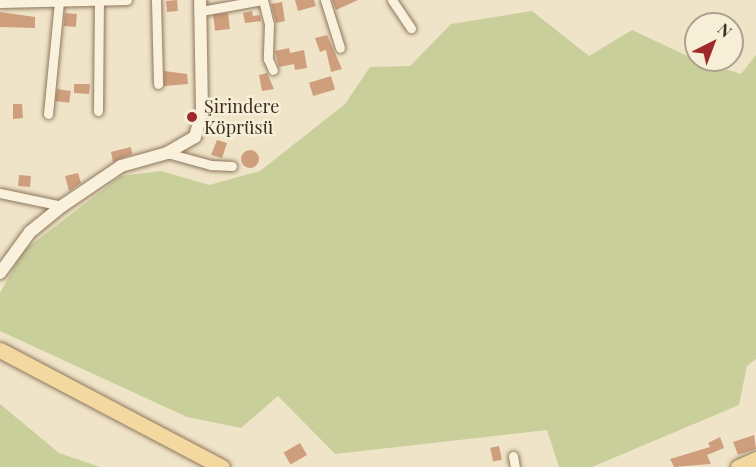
<!DOCTYPE html>
<html>
<head>
<meta charset="utf-8">
<style>
	body { margin:0 }
	#map { position:relative; width:756px; height:467px; overflow:hidden; background:#f0e4c8; font-family:"Playfair Display",serif }
	div>[style] { position:absolute }
	.green>* { inset:0; background:#c9cf9b }
	.building>* { inset:0; background:#cf9f7d; transform-origin:0 0 }
	.round { border-radius:50% }
	.roads { filter:drop-shadow(0 0 2px #8d765c) drop-shadow(0 0 2px #8d765c) }
	.minor>* { height:9px; margin:-4.5px; padding:0 4.5px; transform-origin:4.5px; border-radius:4.5px; background:#faf1dc }
	.tertiary>* { height:12px; margin:-6px; padding:0 6px; transform-origin:6px; border-radius:6px; background:#faf1dc }
	.primary>* { height:15px; margin:-7.5px; padding:0 7.5px; transform-origin:7.5px; border-radius:7.5px; background:#f3d9a0 }
	.dots>* { width:16px; height:16px; translate:-50% -50%; box-sizing:border-box; border:3px solid #f7eed8; border-radius:50% }
	span { translate:-50% -50%; white-space:nowrap; text-align:center; line-height:1.15; -webkit-text-stroke:5px #f7eed8; paint-order:stroke }
	.poi-label { font-size:18px; color:#3d2e20 }
	.left { translate:0 -50%; text-align:left }
	.north { position:absolute; left:684px; top:12px; width:60px; height:60px; box-sizing:border-box; background:#f7eed8; border:2px solid #ada18e; border-radius:50%; rotate:42deg; font-size:16px; font-weight:700; line-height:24px; text-align:center; color:#3d2e20 }
	.north::after { content:''; display:block; margin:auto; width:21px; height:27px; background:#9e2a2b; clip-path:polygon(50% 0,100% 100%,50% 72%,0 100%) }
</style>
</head>
<body>
<div id="map">
	<div class="green">
		<i style="clip-path:polygon(532px 11px,589px 56px,632px 30px,696px 60px,741px 74px,756px 55px,756px 359px,747px 366px,739px 405px,592px 467px,559px 467px,547px 430px,335px 454px,278px 396px,241px 428px,187px 417px,0 331px,0 293px,23px 251px,121px 176px,161px 171px,209px 185px,260px 171px,345px 104px,370px 67px,410px 66px,451px 24px)"></i>
		<i style="clip-path:polygon(0 404px,59px 453px,100px 467px,0 467px)"></i>
	</div>
	<div class="building">
		<i style="left:177px;top:0;width:11px;height:11px;rotate:85deg"></i>
		<i style="clip-path:polygon(295px 0,314px 0,316px 6px,298px 11px)"></i>
		<i style="clip-path:polygon(332px 0,358px 0,336px 10px)"></i>
		<i style="clip-path:polygon(282px 2px,285px 21px,276px 23px,271px 4px)"></i>
		<i style="clip-path:polygon(252px 11px,253px 16px,260px 15px,261px 21px,245px 23px,243px 13px)"></i>
		<i style="clip-path:polygon(0 12px,35px 17px,35px 28px,0 27px)"></i>
		<i style="left:65px;top:13px;width:12px;height:13px;rotate:5deg"></i>
		<i style="left:228px;top:13px;width:16px;height:15px;rotate:83deg"></i>
		<i style="clip-path:polygon(327px 35px,342px 69px,331px 72px,326px 50px,320px 52px,315px 38px)"></i>
		<i style="clip-path:polygon(289px 48px,290px 53px,304px 50px,307px 68px,295px 70px,294px 64px,279px 67px,275px 51px)"></i>
		<i style="clip-path:polygon(164px 71px,187px 74px,188px 84px,164px 86px)"></i>
		<i style="clip-path:polygon(267px 73px,274px 89px,262px 91px,259px 75px)"></i>
		<i style="left:331px;top:76px;width:14px;height:23px;rotate:73deg"></i>
		<i style="clip-path:polygon(74px 84px,90px 84px,89px 94px,74px 93px)"></i>
		<i style="left:57px;top:89px;width:14px;height:12px;rotate:8deg"></i>
		<i style="clip-path:polygon(13px 104px,22px 104px,23px 118px,13px 119px)"></i>
		<i style="clip-path:polygon(217px 140px,227px 143px,222px 158px,211px 155px)"></i>
		<i style="clip-path:polygon(131px 147px,132px 154px,113px 162px,111px 152px)"></i>
		<i class="round" style="left:241px;top:150px;width:18px;height:18px"></i>
		<i style="clip-path:polygon(78px 173px,81px 183px,69px 191px,65px 176px)"></i>
		<i style="left:19px;top:175px;width:12px;height:11px;rotate:5deg"></i>
		<i style="clip-path:polygon(754px 435px,756px 449px,738px 455px,733px 442px)"></i>
		<i style="clip-path:polygon(720px 437px,724px 448px,707px 455px,711px 464px,674px 467px,670px 459px,710px 447px,708px 443px)"></i>
		<i style="left:300px;top:443px;width:14px;height:19px;rotate:60deg"></i>
		<i style="left:499px;top:446px;width:14px;height:9px;rotate:78deg"></i>
	</div>
	<div class="roads">
		<div class="minor">
			<i style="left:156px;top:0;width:84px;rotate:88.6deg"></i>
			<i style="left:263px;top:0;width:25px;rotate:76deg"></i>
			<i style="left:269px;top:24px;width:35px;rotate:92deg"></i>
			<i style="left:268px;top:59px;width:12px;rotate:66deg"></i>
			<i style="left:325px;top:0;width:50px;rotate:72.6deg"></i>
			<i style="left:392px;top:0;width:34px;rotate:56deg"></i>
			<i style="left:0;top:3px;width:127px;rotate:-1.4deg"></i>
			<i style="left:201px;top:11px;width:62px;rotate:-10.2deg"></i>
			<i style="left:98px;top:111px;width:108px;rotate:-89.5deg"></i>
			<i style="left:48px;top:114px;width:113px;rotate:-84.4deg"></i>
			<i style="left:167px;top:153px;width:46px;rotate:15.3deg"></i>
			<i style="left:211px;top:165px;width:21px;rotate:3deg"></i>
			<i style="left:0;top:193px;width:63px;rotate:11.8deg"></i>
			<i style="left:513px;top:456px;width:11px;rotate:80deg"></i>
		</div>
		<div class="tertiary">
			<i style="left:0;top:273px;width:51px;rotate:-53.8deg"></i>
			<i style="left:30px;top:232px;width:41px;rotate:-39.1deg"></i>
			<i style="left:62px;top:206px;width:71px;rotate:-34.1deg"></i>
			<i style="left:121px;top:166px;width:48px;rotate:-15.8deg"></i>
			<i style="left:167px;top:153px;width:32px;rotate:-30deg"></i>
			<i style="left:195px;top:137px;width:28px;rotate:-75deg"></i>
			<i style="left:202px;top:110px;width:110px;rotate:-91deg"></i>
		</div>
		<div class="primary">
			<i style="left:0;top:350px;width:251px;rotate:27.8deg"></i>
			<i style="left:738px;top:467px;width:20px;rotate:-24deg"></i>
		</div>
	</div>
	<div class="dots">
		<i style="left:192px;top:117px;background:#9e2a2b"></i>
	</div>
	<div class="poi-label">
		<span class="left" style="left:204px;top:117px">Şirindere<br>Köprüsü</span>
	</div>
	<div class="north">N</div>
</div>
</body>
</html>
